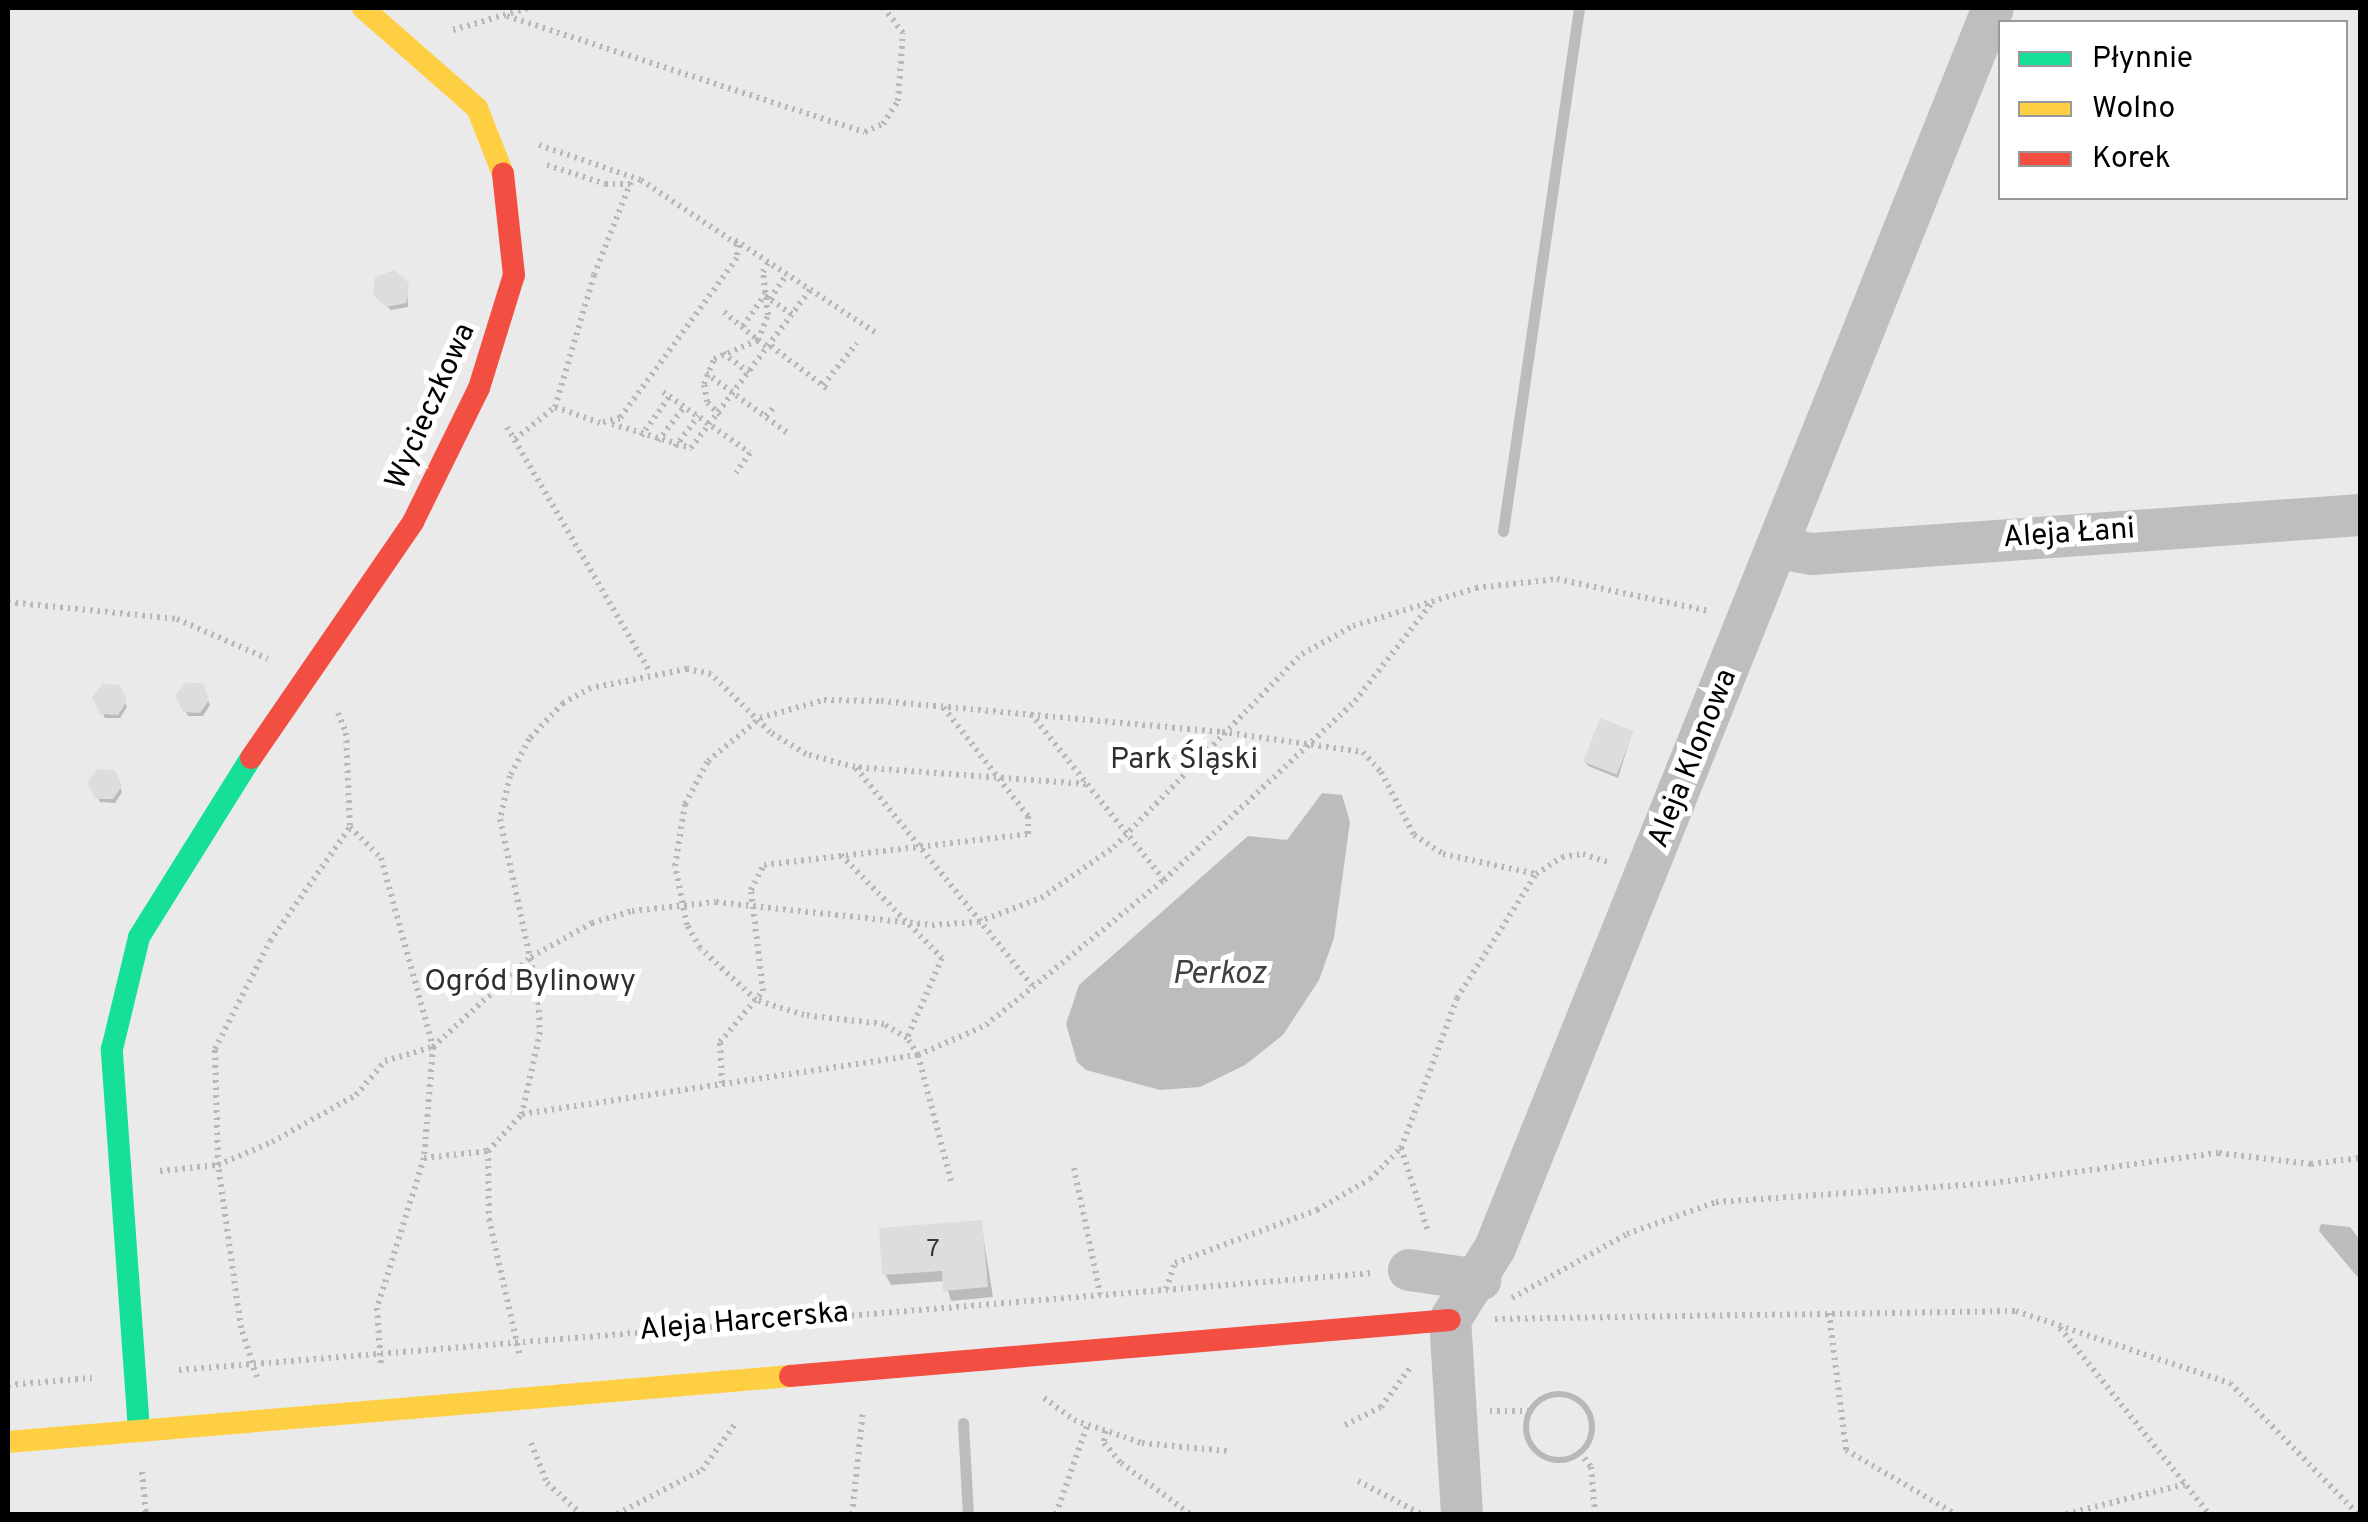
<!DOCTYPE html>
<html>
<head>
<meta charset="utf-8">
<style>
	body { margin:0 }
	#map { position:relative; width:2368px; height:1522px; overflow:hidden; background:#fff; font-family:Overpass,sans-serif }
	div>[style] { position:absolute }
	.green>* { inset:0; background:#eaeaea }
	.water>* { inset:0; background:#bcbcbc }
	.shadow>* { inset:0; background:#0003 }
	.stream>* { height:11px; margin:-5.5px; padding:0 5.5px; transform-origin:5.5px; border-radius:5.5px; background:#bcbcbc }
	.building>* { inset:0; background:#ddd; transform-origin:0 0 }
	.path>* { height:6px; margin-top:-3px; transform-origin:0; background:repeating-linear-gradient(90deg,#b8b8b8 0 2.5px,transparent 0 7.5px) }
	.path>.ring { margin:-3px; padding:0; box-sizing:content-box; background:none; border:6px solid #b8b8b8; border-radius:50% }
	.street>* { height:42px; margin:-21px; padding:0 21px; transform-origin:21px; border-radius:21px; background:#bebebe }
	.fast>* { height:22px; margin:-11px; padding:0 11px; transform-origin:11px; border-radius:11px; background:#16e098 }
	.slow>* { height:22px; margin:-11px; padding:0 11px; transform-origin:11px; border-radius:11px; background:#ffcf43 }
	.jam>* { height:22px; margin:-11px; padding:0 11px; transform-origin:11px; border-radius:11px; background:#f24e42 }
	span { translate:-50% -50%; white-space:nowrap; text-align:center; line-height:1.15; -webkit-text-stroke:10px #fff; paint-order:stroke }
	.number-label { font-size:25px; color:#373737 }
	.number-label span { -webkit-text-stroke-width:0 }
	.street-label { font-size:30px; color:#000 }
	.park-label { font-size:30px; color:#303030 }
	.water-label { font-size:32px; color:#414141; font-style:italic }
	.frame { position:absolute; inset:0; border:10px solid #000; pointer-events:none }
	.legend { position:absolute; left:1998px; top:20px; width:350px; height:180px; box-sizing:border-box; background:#fff; border:2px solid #999; margin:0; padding:12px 18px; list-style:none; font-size:30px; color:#000 }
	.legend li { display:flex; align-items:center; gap:20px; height:50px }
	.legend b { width:50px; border:2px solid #999 }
</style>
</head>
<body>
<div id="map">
	<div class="green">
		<i style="clip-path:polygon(evenodd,8px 8px,2360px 8px,2360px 1514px,8px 1514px,8px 8px,2000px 22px,2346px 22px,2346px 198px,2000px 198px,2000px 22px)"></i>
	</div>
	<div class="water">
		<i style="clip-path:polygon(1322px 793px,1342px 795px,1350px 822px,1334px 938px,1319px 980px,1283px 1035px,1245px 1065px,1200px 1087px,1160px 1090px,1086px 1070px,1077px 1062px,1066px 1024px,1079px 985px,1248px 836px,1287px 840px)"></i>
		<i style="clip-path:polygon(2321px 1224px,2350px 1227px,2360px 1240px,2360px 1280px,2319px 1231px)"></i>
	</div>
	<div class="shadow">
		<i style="clip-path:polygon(407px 284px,408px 307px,391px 310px,375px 295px)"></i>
		<i style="clip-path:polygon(204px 690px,210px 705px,203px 716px,188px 716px,178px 696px)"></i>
		<i style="clip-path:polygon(121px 692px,127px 707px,120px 718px,105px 718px,95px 698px)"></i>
		<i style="clip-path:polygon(1632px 733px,1618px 778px,1588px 766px,1585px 762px)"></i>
		<i style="clip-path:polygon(116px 777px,122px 792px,115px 803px,100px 802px,90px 782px)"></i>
		<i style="clip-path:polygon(981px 1223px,993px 1297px,951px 1301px,945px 1281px,891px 1285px,885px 1274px)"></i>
	</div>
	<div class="stream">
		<i style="left:1503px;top:531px;width:528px;rotate:-81.73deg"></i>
		<i style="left:963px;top:1423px;width:91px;rotate:86.9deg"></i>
	</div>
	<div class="building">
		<i style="clip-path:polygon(394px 270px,409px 283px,406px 303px,386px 307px,373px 295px,375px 277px)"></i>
		<i style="clip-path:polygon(186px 683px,203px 683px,209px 700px,200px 713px,183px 712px,175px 695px)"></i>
		<i style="clip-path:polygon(103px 684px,120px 685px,127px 701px,118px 715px,100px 714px,92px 697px)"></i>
		<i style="left:1600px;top:718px;width:36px;height:47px;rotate:21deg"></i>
		<i style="clip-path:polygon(98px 769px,115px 770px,122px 786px,113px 799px,95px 799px,87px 782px)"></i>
		<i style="clip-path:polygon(982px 1220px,988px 1287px,943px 1291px,942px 1271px,882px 1275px,879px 1228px)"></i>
	</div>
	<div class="path">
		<i style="left:507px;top:16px;width:376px;rotate:18deg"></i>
		<i style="left:865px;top:132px;width:20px;rotate:-24deg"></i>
		<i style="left:883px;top:124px;width:27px;rotate:-57deg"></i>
		<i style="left:898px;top:101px;width:68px;rotate:-85.8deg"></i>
		<i style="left:903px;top:33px;width:31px;rotate:-127deg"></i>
		<i style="left:453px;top:30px;width:78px;rotate:-16.3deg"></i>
		<i style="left:539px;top:145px;width:108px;rotate:18.9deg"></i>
		<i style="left:641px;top:180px;width:117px;rotate:33.8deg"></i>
		<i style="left:738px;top:245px;width:13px;rotate:94deg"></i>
		<i style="left:737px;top:258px;width:198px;rotate:126.2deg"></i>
		<i style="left:620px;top:418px;width:21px;rotate:166deg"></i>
		<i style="left:600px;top:423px;width:48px;rotate:-160.4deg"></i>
		<i style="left:547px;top:165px;width:61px;rotate:18.1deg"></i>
		<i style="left:605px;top:184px;width:26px"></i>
		<i style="left:735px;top:240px;width:169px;rotate:33.4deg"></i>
		<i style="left:765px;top:296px;width:34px;rotate:34deg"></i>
		<i style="left:770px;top:299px;width:30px;rotate:-56deg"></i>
		<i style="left:724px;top:312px;width:44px;rotate:39.5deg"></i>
		<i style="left:758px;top:340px;width:27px;rotate:-68deg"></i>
		<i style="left:768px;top:315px;width:43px;rotate:-96.6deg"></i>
		<i style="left:763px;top:272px;width:13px;rotate:-61deg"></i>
		<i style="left:743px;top:326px;width:39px;rotate:-55deg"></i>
		<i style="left:771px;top:346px;width:73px;rotate:37.2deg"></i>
		<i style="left:723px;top:353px;width:35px;rotate:37deg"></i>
		<i style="left:706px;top:373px;width:104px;rotate:36.4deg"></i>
		<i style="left:823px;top:385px;width:54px;rotate:-51deg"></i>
		<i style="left:663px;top:392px;width:106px;rotate:35deg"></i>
		<i style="left:750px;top:453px;width:24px;rotate:126deg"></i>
		<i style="left:720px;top:415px;width:18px;rotate:-135deg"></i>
		<i style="left:707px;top:402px;width:18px;rotate:-99deg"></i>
		<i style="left:704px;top:384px;width:27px;rotate:-68deg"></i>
		<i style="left:714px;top:359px;width:48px;rotate:-23.4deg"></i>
		<i style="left:758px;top:340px;width:14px;rotate:36deg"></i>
		<i style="left:766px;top:416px;width:11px;rotate:-49deg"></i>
		<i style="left:612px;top:424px;width:83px;rotate:16.9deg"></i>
		<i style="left:691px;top:448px;width:198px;rotate:-53deg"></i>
		<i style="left:507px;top:427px;width:284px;rotate:59.7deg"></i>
		<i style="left:641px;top:436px;width:49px;rotate:-54.1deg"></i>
		<i style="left:515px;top:439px;width:51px;rotate:-38.7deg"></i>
		<i style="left:555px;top:407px;width:138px;rotate:-73.5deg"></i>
		<i style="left:594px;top:275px;width:103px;rotate:-68.4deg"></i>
		<i style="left:658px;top:441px;width:44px;rotate:-52.4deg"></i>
		<i style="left:675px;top:447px;width:39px;rotate:-53deg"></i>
		<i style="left:8px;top:602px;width:170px;rotate:5.7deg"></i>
		<i style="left:177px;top:619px;width:99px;rotate:23.7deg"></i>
		<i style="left:338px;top:713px;width:22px;rotate:68deg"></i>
		<i style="left:346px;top:733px;width:94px;rotate:87.6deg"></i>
		<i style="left:350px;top:827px;width:44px;rotate:45deg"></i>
		<i style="left:381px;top:858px;width:196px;rotate:74.6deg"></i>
		<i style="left:433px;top:1047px;width:111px;rotate:94.6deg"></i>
		<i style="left:424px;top:1158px;width:157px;rotate:107.4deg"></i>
		<i style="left:377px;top:1308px;width:58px;rotate:86.1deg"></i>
		<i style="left:1031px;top:714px;width:213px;rotate:51.3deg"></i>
		<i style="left:856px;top:768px;width:283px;rotate:51deg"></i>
		<i style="left:1086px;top:784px;width:232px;rotate:-175.8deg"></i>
		<i style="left:855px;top:767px;width:51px;rotate:-165.1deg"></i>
		<i style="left:806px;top:754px;width:42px;rotate:-148.6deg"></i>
		<i style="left:770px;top:732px;width:83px;rotate:-135.5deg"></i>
		<i style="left:711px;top:674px;width:25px;rotate:-168deg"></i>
		<i style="left:687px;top:669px;width:98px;rotate:168.8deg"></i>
		<i style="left:591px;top:688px;width:32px;rotate:152deg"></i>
		<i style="left:563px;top:703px;width:50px;rotate:133.4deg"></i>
		<i style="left:529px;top:739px;width:42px;rotate:117.2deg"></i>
		<i style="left:510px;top:776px;width:44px;rotate:103.1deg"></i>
		<i style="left:500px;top:819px;width:180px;rotate:77.8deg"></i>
		<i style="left:538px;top:995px;width:37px;rotate:87deg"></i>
		<i style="left:540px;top:1032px;width:84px;rotate:102.4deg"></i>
		<i style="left:522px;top:1114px;width:400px;rotate:-8.5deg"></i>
		<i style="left:918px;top:1055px;width:74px;rotate:-23.8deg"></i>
		<i style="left:986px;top:1025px;width:230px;rotate:-39.2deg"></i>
		<i style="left:1164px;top:880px;width:262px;rotate:-43.1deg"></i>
		<i style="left:1355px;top:701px;width:128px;rotate:-52deg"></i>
		<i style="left:841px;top:855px;width:144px;rotate:45.6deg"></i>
		<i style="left:942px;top:958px;width:87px;rotate:113.6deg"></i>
		<i style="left:722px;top:1083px;width:41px;rotate:-92.8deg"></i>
		<i style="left:720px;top:1042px;width:67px;rotate:-49.9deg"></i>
		<i style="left:763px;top:991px;width:102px;rotate:-96.8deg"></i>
		<i style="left:751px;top:890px;width:28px;rotate:-63deg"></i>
		<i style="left:764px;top:865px;width:266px;rotate:-6.7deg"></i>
		<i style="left:1028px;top:834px;width:18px;rotate:-90deg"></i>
		<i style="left:1028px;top:816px;width:138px;rotate:-127.9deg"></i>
		<i style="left:1401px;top:1148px;width:90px;rotate:72deg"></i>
		<i style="left:488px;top:1151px;width:68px;rotate:89.2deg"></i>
		<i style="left:489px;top:1219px;width:141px;rotate:77.3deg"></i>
		<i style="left:424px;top:1158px;width:64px;rotate:-6.2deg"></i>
		<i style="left:488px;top:1151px;width:50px;rotate:-47.4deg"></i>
		<i style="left:1074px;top:1168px;width:129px;rotate:78.3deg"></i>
		<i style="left:160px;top:1171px;width:58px;rotate:-5.9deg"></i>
		<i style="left:218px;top:1165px;width:59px;rotate:-23.1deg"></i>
		<i style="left:272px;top:1142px;width:96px;rotate:-29.2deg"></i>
		<i style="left:356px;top:1095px;width:45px;rotate:-49.5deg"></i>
		<i style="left:385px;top:1061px;width:50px;rotate:-16.3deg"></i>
		<i style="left:433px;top:1047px;width:133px;rotate:-42.6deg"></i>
		<i style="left:531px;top:957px;width:70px;rotate:-29.1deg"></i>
		<i style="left:592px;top:923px;width:42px;rotate:-16.7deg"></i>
		<i style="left:632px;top:911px;width:84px;rotate:-6.1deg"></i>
		<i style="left:716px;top:902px;width:217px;rotate:6.1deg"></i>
		<i style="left:932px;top:925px;width:46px;rotate:-3.7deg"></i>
		<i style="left:978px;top:922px;width:67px;rotate:-20.9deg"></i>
		<i style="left:1041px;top:898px;width:89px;rotate:-34.9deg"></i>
		<i style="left:1114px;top:847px;width:269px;rotate:-45.8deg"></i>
		<i style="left:1302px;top:654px;width:58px;rotate:-28.8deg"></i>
		<i style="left:1353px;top:626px;width:129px;rotate:-17.2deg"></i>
		<i style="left:1476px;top:588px;width:81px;rotate:-6.3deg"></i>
		<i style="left:1557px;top:579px;width:155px;rotate:11.9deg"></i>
		<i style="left:951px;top:1181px;width:130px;rotate:-104.7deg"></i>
		<i style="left:918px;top:1055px;width:20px;rotate:-123deg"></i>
		<i style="left:907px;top:1038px;width:27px;rotate:-149deg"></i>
		<i style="left:884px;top:1024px;width:81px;rotate:-173.6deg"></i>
		<i style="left:804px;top:1015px;width:50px;rotate:-162.6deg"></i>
		<i style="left:756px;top:1000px;width:76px;rotate:-137.1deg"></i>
		<i style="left:700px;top:948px;width:26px;rotate:-119deg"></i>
		<i style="left:687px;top:925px;width:60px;rotate:-101.5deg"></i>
		<i style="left:675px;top:866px;width:63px;rotate:-80.8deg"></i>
		<i style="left:685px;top:804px;width:49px;rotate:-61.9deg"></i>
		<i style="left:708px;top:761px;width:67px;rotate:-39.6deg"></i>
		<i style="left:760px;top:718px;width:66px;rotate:-15.7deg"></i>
		<i style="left:824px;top:700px;width:57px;rotate:1deg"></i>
		<i style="left:881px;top:701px;width:342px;rotate:5.2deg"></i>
		<i style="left:1222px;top:732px;width:142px;rotate:8.1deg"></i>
		<i style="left:1363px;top:752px;width:27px;rotate:48deg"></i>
		<i style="left:1381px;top:772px;width:71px;rotate:62.4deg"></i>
		<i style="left:1414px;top:835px;width:35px;rotate:33deg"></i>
		<i style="left:1443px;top:854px;width:95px;rotate:12.1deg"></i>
		<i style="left:1536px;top:874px;width:31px;rotate:-33deg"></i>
		<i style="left:1562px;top:857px;width:21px;rotate:-8deg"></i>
		<i style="left:1583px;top:854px;width:26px;rotate:18deg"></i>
		<i style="left:1166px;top:1289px;width:28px;rotate:-71deg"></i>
		<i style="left:1175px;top:1263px;width:152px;rotate:-20.5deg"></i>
		<i style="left:1317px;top:1210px;width:61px;rotate:-30.3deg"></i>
		<i style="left:1370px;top:1179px;width:44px;rotate:-45deg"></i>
		<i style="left:1401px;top:1148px;width:160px;rotate:-69.5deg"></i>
		<i style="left:1457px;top:998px;width:147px;rotate:-57.5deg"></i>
		<i style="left:1512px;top:1298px;width:132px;rotate:-29.1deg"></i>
		<i style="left:1627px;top:1234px;width:95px;rotate:-19.8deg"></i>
		<i style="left:1716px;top:1202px;width:278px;rotate:-3.9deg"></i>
		<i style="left:1993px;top:1183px;width:228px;rotate:-7.6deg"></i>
		<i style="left:2219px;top:1153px;width:93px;rotate:6.8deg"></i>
		<i style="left:2311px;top:1164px;width:49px;rotate:-7deg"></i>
		<i style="left:1829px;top:1313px;width:138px;rotate:82.9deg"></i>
		<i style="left:1846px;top:1450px;width:126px;rotate:30.4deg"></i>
		<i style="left:1495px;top:1319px;width:521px;rotate:-0.88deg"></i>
		<i style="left:2016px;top:1311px;width:226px;rotate:18.6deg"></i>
		<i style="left:2230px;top:1383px;width:183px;rotate:45.7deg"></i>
		<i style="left:2060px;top:1328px;width:238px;rotate:51.3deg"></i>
		<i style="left:179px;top:1370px;width:1198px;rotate:-4.64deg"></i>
		<i style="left:257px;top:1377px;width:52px;rotate:-108.1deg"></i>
		<i style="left:241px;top:1328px;width:165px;rotate:-98deg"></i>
		<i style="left:218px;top:1165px;width:116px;rotate:-91.5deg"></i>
		<i style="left:215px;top:1049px;width:121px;rotate:-63deg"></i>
		<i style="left:270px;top:941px;width:139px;rotate:-54.9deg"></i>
		<i style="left:8px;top:1385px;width:84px;rotate:-4.8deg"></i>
		<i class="ring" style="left:1526px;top:1394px;width:60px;height:60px"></i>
		<i style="left:1044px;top:1398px;width:37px;rotate:36deg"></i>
		<i style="left:1074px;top:1420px;width:72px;rotate:18.7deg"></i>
		<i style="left:1142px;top:1443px;width:85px;rotate:5.4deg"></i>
		<i style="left:1490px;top:1411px;width:39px"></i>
		<i style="left:1345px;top:1425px;width:40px;rotate:-26.6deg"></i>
		<i style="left:1381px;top:1407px;width:49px;rotate:-53.4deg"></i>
		<i style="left:1105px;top:1431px;width:12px;rotate:95deg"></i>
		<i style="left:1104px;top:1443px;width:26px;rotate:50deg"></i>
		<i style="left:1121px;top:1463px;width:86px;rotate:36.5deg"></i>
		<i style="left:531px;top:1443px;width:43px;rotate:68.2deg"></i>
		<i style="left:547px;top:1483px;width:46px;rotate:42.4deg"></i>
		<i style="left:1580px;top:1452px;width:19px;rotate:54deg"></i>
		<i style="left:1591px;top:1467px;width:47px;rotate:85.1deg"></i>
		<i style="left:142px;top:1472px;width:42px;rotate:84.6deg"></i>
		<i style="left:1358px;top:1481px;width:71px;rotate:27.6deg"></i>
		<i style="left:617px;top:1514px;width:96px;rotate:-27.4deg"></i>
		<i style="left:702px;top:1470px;width:57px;rotate:-54.3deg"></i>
		<i style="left:852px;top:1514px;width:104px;rotate:-83.9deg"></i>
		<i style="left:1056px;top:1514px;width:93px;rotate:-70.6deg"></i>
		<i style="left:2066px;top:1514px;width:123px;rotate:-14.1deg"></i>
	</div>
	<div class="street">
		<i style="left:1778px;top:548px;width:35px;rotate:10deg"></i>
		<i style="left:1812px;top:554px;width:549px;rotate:-4.07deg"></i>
		<i style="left:1409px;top:1270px;width:72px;rotate:8deg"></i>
		<i style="left:1462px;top:1514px;width:194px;rotate:-93.5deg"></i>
		<i style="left:1450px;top:1320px;width:85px;rotate:-58deg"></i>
		<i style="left:1495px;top:1248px;width:1336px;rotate:-68.12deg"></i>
	</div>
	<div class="fast">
		<i style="left:139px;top:1430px;width:382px;rotate:-94.1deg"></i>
		<i style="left:112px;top:1049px;width:115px;rotate:-76.4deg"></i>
		<i style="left:139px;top:937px;width:211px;rotate:-58deg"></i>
	</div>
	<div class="slow">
		<i style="left:363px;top:8px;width:152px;rotate:41.3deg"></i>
		<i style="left:477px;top:108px;width:71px;rotate:68.5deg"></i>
		<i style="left:8px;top:1442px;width:785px;rotate:-4.82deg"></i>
	</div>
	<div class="jam">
		<i style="left:251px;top:758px;width:286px;rotate:-55.5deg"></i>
		<i style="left:413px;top:522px;width:149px;rotate:-63.8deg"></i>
		<i style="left:479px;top:388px;width:118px;rotate:-72.8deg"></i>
		<i style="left:514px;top:275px;width:102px;rotate:-96.2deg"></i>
		<i style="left:790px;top:1376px;width:662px;rotate:-4.85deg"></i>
	</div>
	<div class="number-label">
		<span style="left:933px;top:1250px">7</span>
	</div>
	<div class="street-label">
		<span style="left:432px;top:407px;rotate:-66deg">Wycieczkowa</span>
		<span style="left:2069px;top:535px;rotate:-4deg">Aleja Łani</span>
		<span style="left:1694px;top:759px;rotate:-68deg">Aleja Klonowa</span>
		<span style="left:744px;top:1323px;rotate:-5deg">Aleja Harcerska</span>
	</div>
	<div class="park-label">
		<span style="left:1184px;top:761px">Park Śląski</span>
		<span style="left:530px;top:983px">Ogród Bylinowy</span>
	</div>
	<div class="water-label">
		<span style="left:1219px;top:975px">Perkoz</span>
	</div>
	<div class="frame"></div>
	<ul class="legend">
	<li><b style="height:12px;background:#16e098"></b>Płynnie</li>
	<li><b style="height:12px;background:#ffcf43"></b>Wolno</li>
	<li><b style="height:12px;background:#f24e42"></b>Korek</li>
	</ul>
</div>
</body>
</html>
